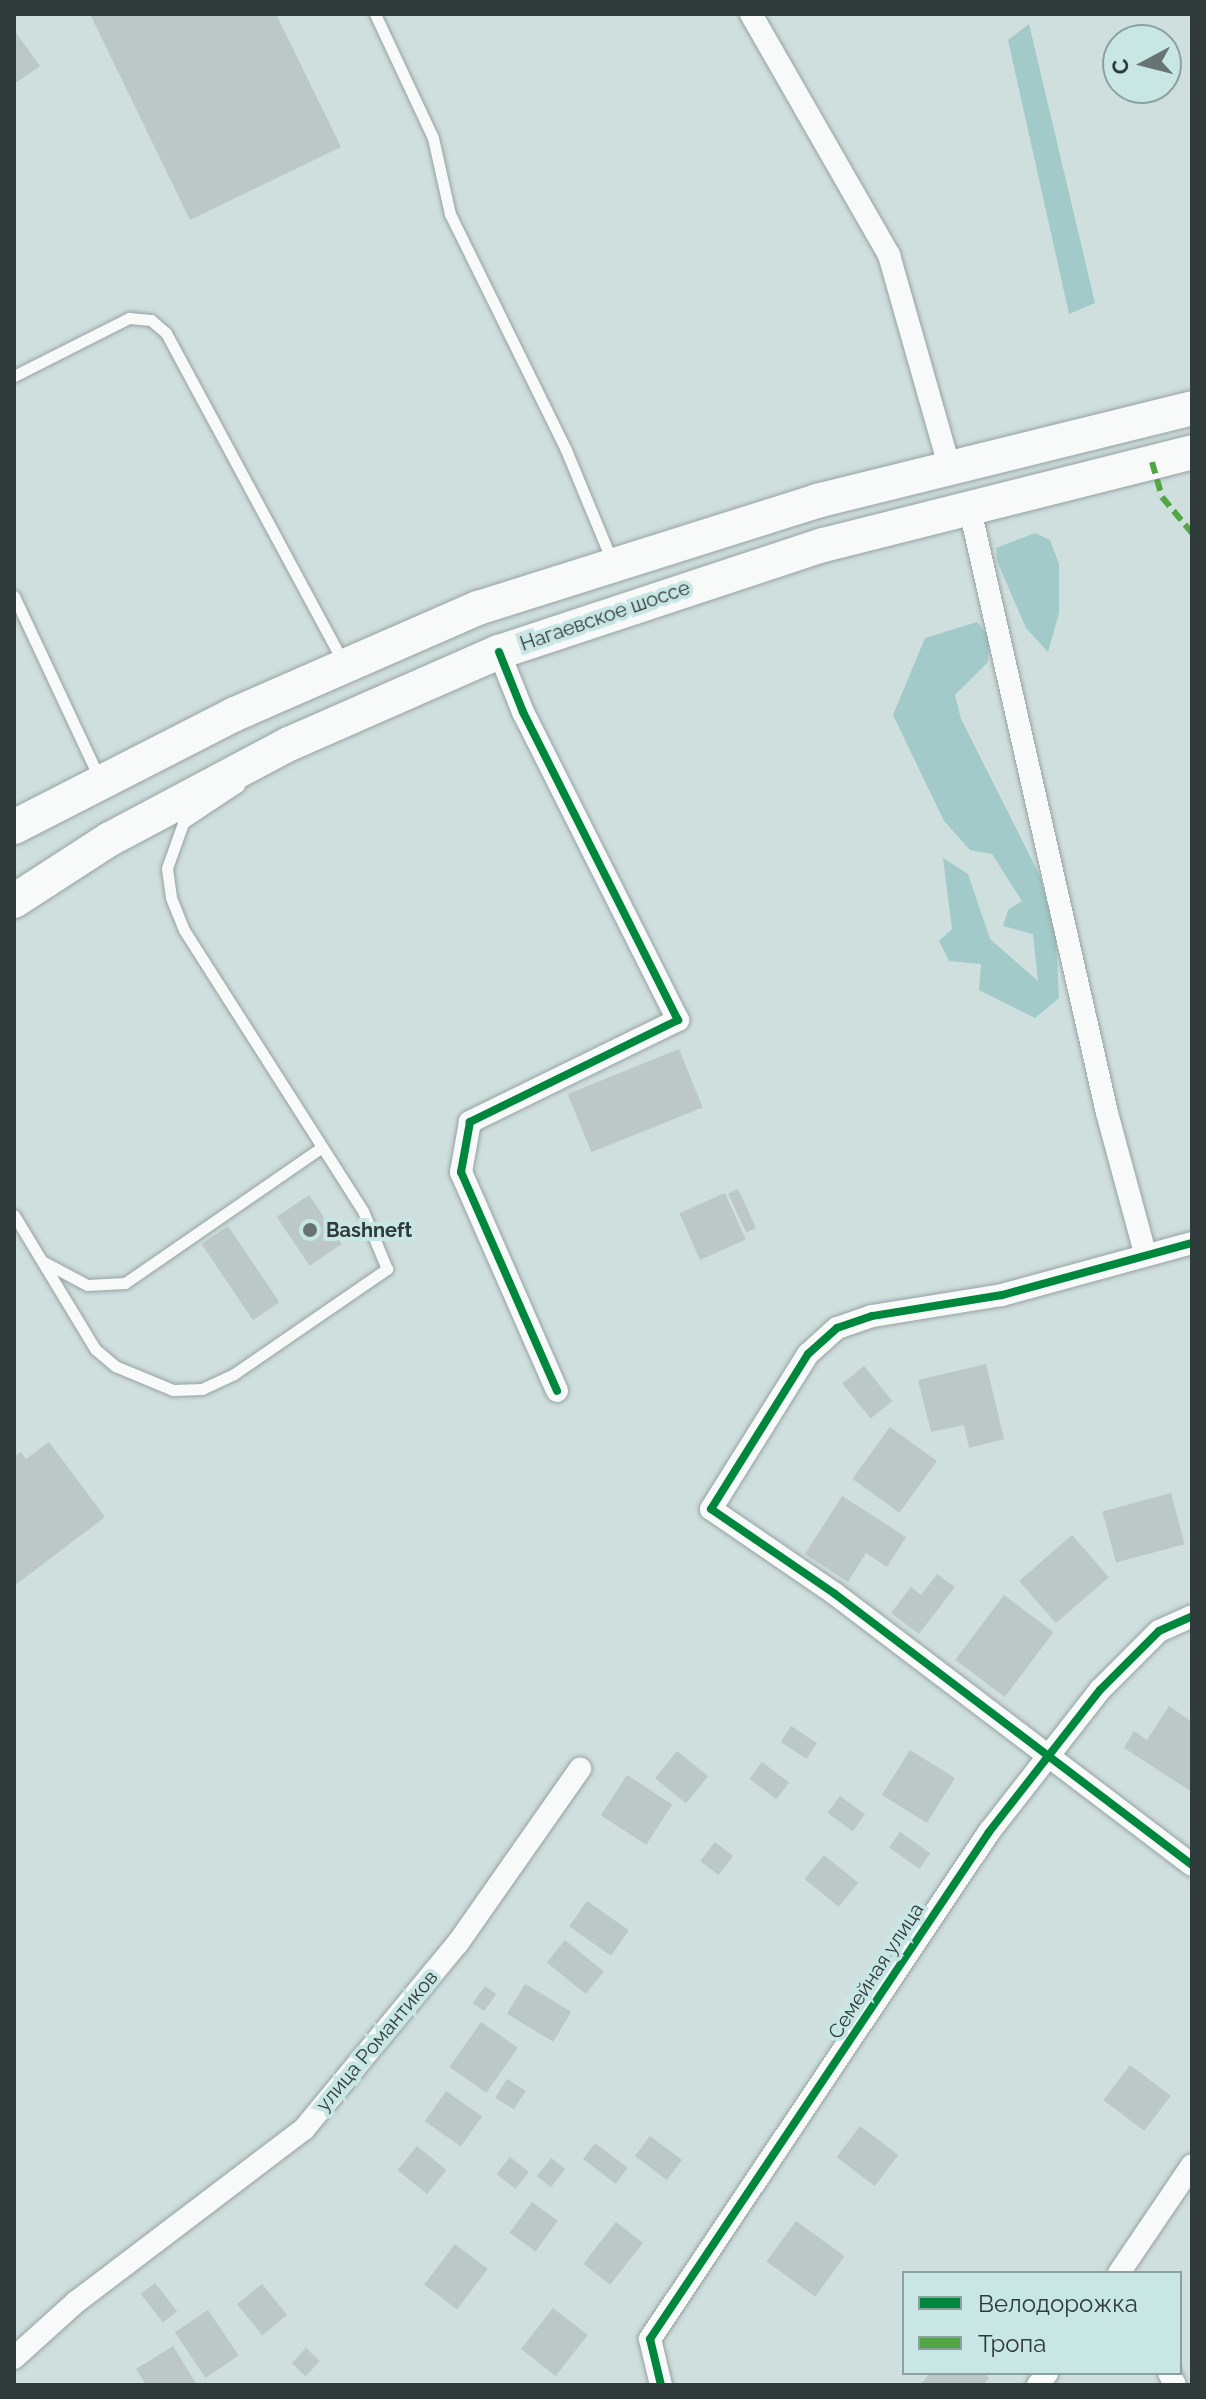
<!DOCTYPE html>
<html>
<head>
<meta charset="utf-8">
<style>
	body { margin:0 }
	#map { position:relative; width:1206px; height:2399px; overflow:hidden; background:#cfdfde; font-family:Raleway,sans-serif }
	div>[style] { position:absolute }
	.green>* { inset:0; background:#a2cac8 }
	.building>* { inset:0; background:#bbc8c7; transform-origin:0 0 }
	.roads { filter:drop-shadow(0 0 2px #96a2a2) drop-shadow(0 0 2px #96a2a2) }
	.lane>* { height:11px; margin:-5.5px; padding:0 5.5px; transform-origin:5.5px; border-radius:5.5px; background:#f8fafa }
	.street>* { height:22px; margin:-11px; padding:0 11px; transform-origin:11px; border-radius:11px; background:#f8fafa }
	.primary>* { height:34px; margin:-17px; padding:0 17px; transform-origin:17px; border-radius:17px; background:#f8fafa }
	.quiet>* { height:6px; margin-top:-3px; transform-origin:0; background:repeating-linear-gradient(90deg,#52a645 0 12px,transparent 0 18px) }
	.cycleway>* { height:8px; margin:-4px; padding:0 4px; transform-origin:4px; border-radius:4px; background:#00873e }
	.dots>* { width:22px; height:22px; translate:-50% -50%; box-sizing:border-box; border:4px solid #c8e6e4; border-radius:50% }
	span { translate:-50% -50%; white-space:nowrap; text-align:center; line-height:1.15; -webkit-text-stroke:8px #c8e6e4; paint-order:stroke }
	.street-label { font-size:20px; color:#2f3a3a }
	.poi-label { font-size:20px; color:#2f3a3a; font-weight:700 }
	.left { translate:0 -50%; text-align:left }
	.frame { position:absolute; inset:0; border:16px solid #2f3a3a; pointer-events:none }
	.legend { position:absolute; left:902px; top:2271px; width:280px; height:104px; box-sizing:border-box; background:#c8e6e4; border:2px solid #8ba1a0; margin:0; padding:10px 14px; list-style:none; font-size:24px; color:#2f3a3a }
	.legend li { display:flex; align-items:center; gap:16px; height:40px }
	.legend b { width:40px; border:2px solid #8ba1a0 }
	.north { position:absolute; left:1102px; top:24px; width:80px; height:80px; box-sizing:border-box; background:#c8e6e4; border:2px solid #8ba1a0; border-radius:50%; rotate:263deg; font-size:22px; font-weight:700; line-height:32px; text-align:center; color:#2f3a3a }
	.north::after { content:''; display:block; margin:auto; width:28px; height:36px; background:#677473; clip-path:polygon(50% 0,100% 100%,50% 72%,0 100%) }
</style>
</head>
<body>
<div id="map">
	<div class="green">
		<i style="clip-path:polygon(1029px 24px,1095px 303px,1069px 314px,1008px 40px)"></i>
		<i style="clip-path:polygon(1035px 533px,1050px 540px,1059px 564px,1059px 613px,1048px 652px,1026px 628px,997px 561px,996px 548px)"></i>
		<i style="clip-path:polygon(977px 622px,989px 636px,988px 662px,955px 695px,961px 719px,1040px 876px,1056px 937px,1059px 998px,1035px 1018px,979px 990px,981px 964px,949px 961px,939px 941px,952px 929px,943px 858px,968px 874px,990px 939px,1038px 981px,1033px 934px,1003px 926px,1008px 910px,1022px 901px,992px 854px,970px 850px,944px 821px,893px 715px,925px 638px)"></i>
	</div>
	<div class="building">
		<i style="clip-path:polygon(90px 14px,276px 14px,341px 147px,190px 220px)"></i>
		<i style="clip-path:polygon(14px 30px,40px 66px,14px 84px)"></i>
		<i style="left:679px;top:1049px;width:63px;height:120px;rotate:68deg"></i>
		<i style="left:738px;top:1189px;width:43px;height:11px;rotate:65deg"></i>
		<i style="left:725px;top:1193px;width:51px;height:50px;rotate:66deg"></i>
		<i style="left:309px;top:1195px;width:59px;height:39px;rotate:56deg"></i>
		<i style="left:228px;top:1226px;width:92px;height:32px;rotate:56deg"></i>
		<i style="clip-path:polygon(986px 1364px,1004px 1439px,969px 1448px,964px 1425px,931px 1432px,918px 1380px)"></i>
		<i style="left:864px;top:1366px;width:45px;height:28px;rotate:51deg"></i>
		<i style="left:890px;top:1427px;width:58px;height:64px;rotate:36deg"></i>
		<i style="clip-path:polygon(49px 1442px,105px 1517px,14px 1586px,14px 1457px,21px 1452px,26px 1459px)"></i>
		<i style="left:1171px;top:1493px;width:53px;height:71px;rotate:75deg"></i>
		<i style="clip-path:polygon(842px 1496px,906px 1537px,887px 1567px,866px 1553px,848px 1582px,805px 1554px)"></i>
		<i style="left:1072px;top:1535px;width:56px;height:70px;rotate:49deg"></i>
		<i style="clip-path:polygon(937px 1574px,955px 1587px,919px 1634px,891px 1613px,911px 1587px,921px 1595px)"></i>
		<i style="left:1004px;top:1595px;width:62px;height:81px;rotate:37deg"></i>
		<i style="clip-path:polygon(1169px 1706px,1192px 1722px,1192px 1792px,1124px 1748px,1134px 1731px,1147px 1740px)"></i>
		<i style="left:791px;top:1726px;width:31px;height:19px;rotate:33deg"></i>
		<i style="left:910px;top:1750px;width:53px;height:53px;rotate:32deg"></i>
		<i style="left:677px;top:1751px;width:40px;height:35px;rotate:39deg"></i>
		<i style="left:762px;top:1762px;width:34px;height:21px;rotate:37deg"></i>
		<i style="left:627px;top:1775px;width:54px;height:48px;rotate:33deg"></i>
		<i style="left:840px;top:1796px;width:31px;height:21px;rotate:36deg"></i>
		<i style="left:900px;top:1832px;width:37px;height:19px;rotate:35deg"></i>
		<i style="left:715px;top:1842px;width:23px;height:24px;rotate:38deg"></i>
		<i style="left:824px;top:1855px;width:44px;height:31px;rotate:39deg"></i>
		<i style="left:587px;top:1901px;width:51px;height:31px;rotate:35deg"></i>
		<i style="left:565px;top:1940px;width:50px;height:29px;rotate:39deg"></i>
		<i style="left:525px;top:1984px;width:54px;height:35px;rotate:31deg"></i>
		<i style="left:485px;top:1986px;width:14px;height:21px;rotate:36deg"></i>
		<i style="left:481px;top:2022px;width:45px;height:55px;rotate:35deg"></i>
		<i style="left:1130px;top:2065px;width:51px;height:44px;rotate:37deg"></i>
		<i style="left:507px;top:2079px;width:22px;height:22px;rotate:32deg"></i>
		<i style="left:446px;top:2091px;width:44px;height:37px;rotate:35deg"></i>
		<i style="left:860px;top:2126px;width:48px;height:39px;rotate:37deg"></i>
		<i style="left:650px;top:2136px;width:40px;height:25px;rotate:37deg"></i>
		<i style="left:595px;top:2143px;width:41px;height:20px;rotate:37deg"></i>
		<i style="left:417px;top:2146px;width:38px;height:31px;rotate:39deg"></i>
		<i style="left:510px;top:2157px;width:24px;height:22px;rotate:38deg"></i>
		<i style="left:551px;top:2158px;width:18px;height:23px;rotate:38deg"></i>
		<i style="left:532px;top:2202px;width:32px;height:38px;rotate:36deg"></i>
		<i style="left:796px;top:2221px;width:60px;height:50px;rotate:36deg"></i>
		<i style="left:616px;top:2222px;width:34px;height:53px;rotate:38deg"></i>
		<i style="left:455px;top:2244px;width:41px;height:51px;rotate:37deg"></i>
		<i style="left:155px;top:2283px;width:36px;height:18px;rotate:52deg"></i>
		<i style="left:262px;top:2284px;width:40px;height:32px;rotate:51deg"></i>
		<i style="left:553px;top:2308px;width:44px;height:52px;rotate:38deg"></i>
		<i style="left:208px;top:2310px;width:55px;height:40px;rotate:56deg"></i>
		<i style="clip-path:polygon(173px 2346px,197px 2385px,146px 2385px,136px 2369px)"></i>
		<i style="left:306px;top:2348px;width:19px;height:21px;rotate:43deg"></i>
		<i style="clip-path:polygon(930px 2373px,983px 2373px,989px 2378px,983px 2385px,920px 2385px)"></i>
	</div>
	<div class="roads">
		<div class="lane">
			<i style="left:375px;top:14px;width:137px;rotate:64.9deg"></i>
			<i style="left:433px;top:138px;width:78px;rotate:77.4deg"></i>
			<i style="left:450px;top:214px;width:263px;rotate:63.8deg"></i>
			<i style="left:566px;top:450px;width:120px;rotate:67.5deg"></i>
			<i style="left:14px;top:376px;width:129px;rotate:-26.8deg"></i>
			<i style="left:129px;top:318px;width:22px;rotate:5deg"></i>
			<i style="left:151px;top:320px;width:20px;rotate:41deg"></i>
			<i style="left:166px;top:333px;width:376px;rotate:61.7deg"></i>
			<i style="left:14px;top:596px;width:203px;rotate:64.9deg"></i>
			<i style="left:14px;top:1215px;width:157px;rotate:58.8deg"></i>
			<i style="left:95px;top:1349px;width:26px;rotate:40deg"></i>
			<i style="left:115px;top:1366px;width:63px;rotate:22.5deg"></i>
			<i style="left:173px;top:1390px;width:29px;rotate:-2deg"></i>
			<i style="left:202px;top:1389px;width:35px;rotate:-25deg"></i>
			<i style="left:234px;top:1374px;width:186px;rotate:-34.5deg"></i>
			<i style="left:387px;top:1269px;width:63px;rotate:-112.5deg"></i>
			<i style="left:363px;top:1211px;width:333px;rotate:-122.5deg"></i>
			<i style="left:184px;top:930px;width:35px;rotate:-112deg"></i>
			<i style="left:171px;top:897px;width:29px;rotate:-98deg"></i>
			<i style="left:167px;top:868px;width:48px;rotate:-70.4deg"></i>
			<i style="left:183px;top:823px;width:67px;rotate:-33.5deg"></i>
			<i style="left:44px;top:1262px;width:49px;rotate:28.1deg"></i>
			<i style="left:87px;top:1285px;width:38px;rotate:-3deg"></i>
			<i style="left:125px;top:1283px;width:239px;rotate:-34.6deg"></i>
		</div>
		<div class="street">
			<i style="left:751px;top:14px;width:278px;rotate:60.2deg"></i>
			<i style="left:889px;top:255px;width:218px;rotate:74.1deg"></i>
			<i style="left:969px;top:505px;width:623px;rotate:77.21deg"></i>
			<i style="left:1107px;top:1113px;width:145px;rotate:74.8deg"></i>
			<i style="left:499px;top:652px;width:65px;rotate:68.2deg"></i>
			<i style="left:523px;top:712px;width:345px;rotate:63.3deg"></i>
			<i style="left:678px;top:1020px;width:232px;rotate:153.9deg"></i>
			<i style="left:470px;top:1122px;width:51px;rotate:100.2deg"></i>
			<i style="left:461px;top:1172px;width:239px;rotate:66.3deg"></i>
			<i style="left:1192px;top:1243px;width:197px;rotate:164.7deg"></i>
			<i style="left:1002px;top:1295px;width:132px;rotate:170.8deg"></i>
			<i style="left:872px;top:1316px;width:37px;rotate:161deg"></i>
			<i style="left:837px;top:1328px;width:39px;rotate:138deg"></i>
			<i style="left:808px;top:1354px;width:183px;rotate:122deg"></i>
			<i style="left:711px;top:1509px;width:150px;rotate:34.4deg"></i>
			<i style="left:835px;top:1594px;width:448px;rotate:37.2deg"></i>
			<i style="left:1119px;top:2273px;width:130px;rotate:-55.9deg"></i>
			<i style="left:14px;top:2358px;width:84px;rotate:-42.1deg"></i>
			<i style="left:76px;top:2302px;width:286px;rotate:-37.2deg"></i>
			<i style="left:304px;top:2129px;width:241px;rotate:-50.4deg"></i>
			<i style="left:458px;top:1943px;width:213px;rotate:-55deg"></i>
			<i style="left:1169px;top:2373px;width:13px;rotate:63deg"></i>
			<i style="left:661px;top:2385px;width:47px;rotate:-103.4deg"></i>
			<i style="left:650px;top:2339px;width:610px;rotate:-56.23deg"></i>
			<i style="left:989px;top:1832px;width:180px;rotate:-52deg"></i>
			<i style="left:1100px;top:1690px;width:83px;rotate:-45deg"></i>
			<i style="left:1159px;top:1631px;width:36px;rotate:-24deg"></i>
			<i style="left:1038px;top:2385px;width:15px;rotate:-53deg"></i>
		</div>
		<div class="primary">
			<i style="left:14px;top:827px;width:248px;rotate:-27.1deg"></i>
			<i style="left:235px;top:714px;width:265px;rotate:-23.6deg"></i>
			<i style="left:478px;top:608px;width:355px;rotate:-17.5deg"></i>
			<i style="left:817px;top:501px;width:386px;rotate:-13.9deg"></i>
			<i style="left:14px;top:901px;width:114px;rotate:-32.9deg"></i>
			<i style="left:110px;top:839px;width:203px;rotate:-28deg"></i>
			<i style="left:289px;top:744px;width:229px;rotate:-23.7deg"></i>
			<i style="left:499px;top:652px;width:341px;rotate:-18.3deg"></i>
			<i style="left:823px;top:545px;width:381px;rotate:-14.1deg"></i>
		</div>
	</div>
	<div class="quiet">
		<i style="left:1152px;top:462px;width:36px;rotate:74deg"></i>
		<i style="left:1162px;top:497px;width:47px;rotate:50.2deg"></i>
	</div>
	<div class="cycleway">
		<i style="left:499px;top:652px;width:65px;rotate:68.2deg"></i>
		<i style="left:523px;top:712px;width:345px;rotate:63.3deg"></i>
		<i style="left:678px;top:1020px;width:232px;rotate:153.9deg"></i>
		<i style="left:470px;top:1122px;width:51px;rotate:100.2deg"></i>
		<i style="left:461px;top:1172px;width:239px;rotate:66.3deg"></i>
		<i style="left:1192px;top:1243px;width:197px;rotate:164.7deg"></i>
		<i style="left:1002px;top:1295px;width:132px;rotate:170.8deg"></i>
		<i style="left:872px;top:1316px;width:37px;rotate:161deg"></i>
		<i style="left:837px;top:1328px;width:39px;rotate:138deg"></i>
		<i style="left:808px;top:1354px;width:183px;rotate:122deg"></i>
		<i style="left:711px;top:1509px;width:150px;rotate:34.4deg"></i>
		<i style="left:835px;top:1594px;width:448px;rotate:37.2deg"></i>
		<i style="left:661px;top:2385px;width:47px;rotate:-103.4deg"></i>
		<i style="left:650px;top:2339px;width:610px;rotate:-56.23deg"></i>
		<i style="left:989px;top:1832px;width:180px;rotate:-52deg"></i>
		<i style="left:1100px;top:1690px;width:83px;rotate:-45deg"></i>
		<i style="left:1159px;top:1631px;width:36px;rotate:-24deg"></i>
	</div>
	<div class="dots">
		<i style="left:310px;top:1230px;background:#677473"></i>
	</div>
	<div class="street-label">
		<span style="left:605px;top:616px;rotate:-19deg">Нагаевское шоссе</span>
		<span style="left:876px;top:1971px;rotate:-57deg">Семейная улица</span>
		<span style="left:377px;top:2041px;rotate:-50deg">улица Романтиков</span>
	</div>
	<div class="poi-label">
		<span class="left" style="left:326px;top:1230px">Bashneft</span>
	</div>
	<div class="frame"></div>
	<ul class="legend">
	<li><b style="height:10px;background:#00873e"></b>Велодорожка</li>
	<li><b style="height:10px;background:#52a645"></b>Тропа</li>
	</ul>
	<div class="north">С</div>
</div>
</body>
</html>
